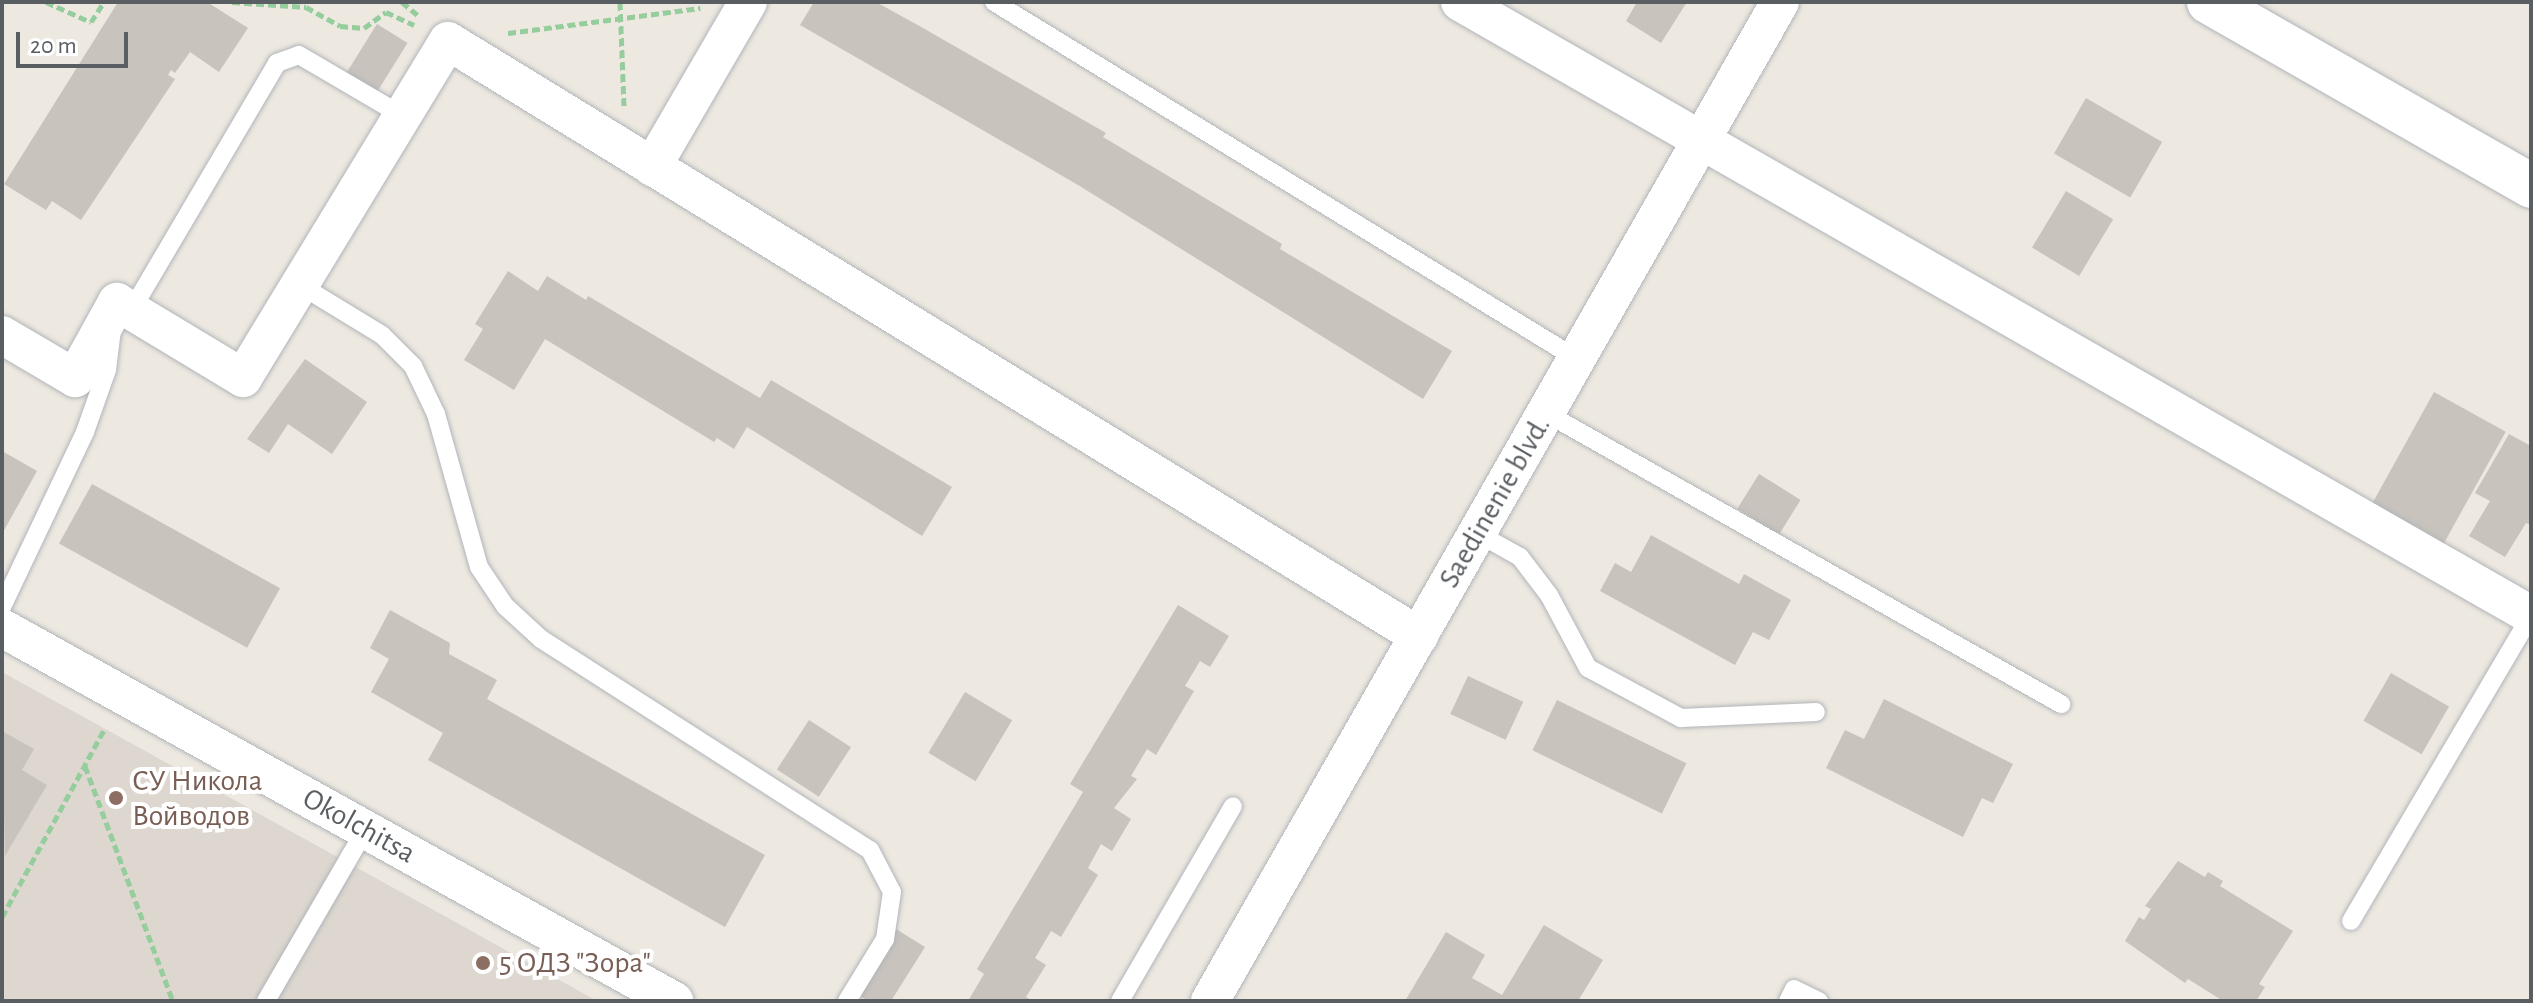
<!DOCTYPE html>
<html>
<head>
<meta charset="utf-8">
<style>
	body { margin:0 }
	#map { position:relative; width:2533px; height:1003px; overflow:hidden; background:#ede8e0; font-family:"Alegreya Sans",sans-serif }
	div>[style] { position:absolute }
	.education>* { inset:0; background:#ddd7cf }
	.building>* { inset:0; background:#c8c3bd; transform-origin:0 0 }
	.path>* { height:5px; margin-top:-2.5px; transform-origin:0; background:repeating-linear-gradient(90deg,#96cd9d 0 8px,transparent 0 12px) }
	.roads { filter:drop-shadow(0 0 2px #b1b5b9) drop-shadow(0 0 2px #b1b5b9) }
	.lane>* { height:18px; margin:-9px; padding:0 9px; transform-origin:9px; border-radius:9px; background:#fff }
	.street>* { height:38px; margin:-19px; padding:0 19px; transform-origin:19px; border-radius:19px; background:#fff }
	.secondary>* { height:44px; margin:-22px; padding:0 22px; transform-origin:22px; border-radius:22px; background:#fff }
	.dots>* { width:22px; height:22px; translate:-50% -50%; box-sizing:border-box; border:4px solid #fff; border-radius:50% }
	span { translate:-50% -50%; white-space:nowrap; text-align:center; line-height:1.15; -webkit-text-stroke:8px #fff; paint-order:stroke }
	.street-label { font-size:30px; color:#595e62 }
	.education-label { font-size:30px; color:#785e54 }
	.left { translate:0 -50%; text-align:left }
	.frame { position:absolute; inset:0; border:4px solid #595e62; pointer-events:none }
	.scale { position:absolute; left:16px; top:32px; width:112px; height:36px; box-sizing:border-box; border:4px solid #595e62; border-top:0; padding-left:10px; font-size:24px; line-height:28px; white-space:nowrap; color:#595e62; -webkit-text-stroke:6px #fff; paint-order:stroke }
</style>
</head>
<body>
<div id="map">
	<div class="education">
		<i style="clip-path:polygon(2px 672px,459px 924px,597px 1001px,2px 1001px)"></i>
	</div>
	<div class="building">
		<i style="clip-path:polygon(118px 2px,207px 2px,248px 28px,219px 72px,190px 52px,175px 73px,171px 70px,168px 75px,175px 79px,81px 220px,52px 201px,46px 210px,4px 184px)"></i>
		<i style="clip-path:polygon(814px 2px,876px 2px,923px 28px,1106px 133px,1103px 137px,1282px 244px,1280px 249px,1452px 351px,1423px 399px,1078px 185px,800px 25px)"></i>
		<i style="clip-path:polygon(1637px 2px,1687px 2px,1661px 43px,1626px 21px)"></i>
		<i style="left:377px;top:24px;width:36px;height:58px;rotate:32deg"></i>
		<i style="left:2086px;top:98px;width:88px;height:64px;rotate:30deg"></i>
		<i style="left:2066px;top:191px;width:55px;height:66px;rotate:31deg"></i>
		<i style="clip-path:polygon(508px 271px,538px 291px,547px 276px,586px 300px,588px 296px,760px 398px,771px 380px,952px 487px,922px 536px,747px 427px,734px 449px,717px 438px,714px 442px,545px 339px,514px 390px,464px 360px,483px 329px,475px 324px)"></i>
		<i style="clip-path:polygon(305px 359px,367px 402px,332px 454px,288px 424px,269px 453px,247px 439px)"></i>
		<i style="left:2434px;top:392px;width:82px;height:132px;rotate:29deg"></i>
		<i style="clip-path:polygon(2509px 434px,2531px 446px,2531px 525px,2526px 523px,2505px 557px,2469px 536px,2490px 501px,2475px 493px)"></i>
		<i style="clip-path:polygon(2px 451px,37px 471px,2px 534px)"></i>
		<i style="left:1759px;top:474px;width:49px;height:41px;rotate:32deg"></i>
		<i style="left:92px;top:484px;width:215px;height:68px;rotate:29deg"></i>
		<i style="clip-path:polygon(1651px 535px,1739px 584px,1744px 574px,1791px 600px,1769px 640px,1753px 632px,1735px 665px,1600px 591px,1615px 563px,1631px 572px)"></i>
		<i style="clip-path:polygon(1178px 605px,1229px 636px,1210px 667px,1200px 661px,1185px 686px,1194px 691px,1156px 755px,1147px 749px,1131px 776px,1137px 779px,1114px 808px,1131px 819px,1112px 851px,1101px 844px,1088px 868px,1098px 875px,1061px 937px,1051px 931px,1035px 958px,1046px 965px,1026px 997px,1033px 1001px,968px 1001px,984px 974px,977px 969px,1083px 792px,1070px 784px)"></i>
		<i style="clip-path:polygon(390px 610px,450px 643px,449px 654px,497px 680px,487px 699px,765px 855px,725px 927px,428px 760px,443px 733px,371px 692px,389px 659px,370px 648px)"></i>
		<i style="left:2391px;top:673px;width:67px;height:55px;rotate:30deg"></i>
		<i style="left:1468px;top:676px;width:61px;height:42px;rotate:25deg"></i>
		<i style="left:965px;top:692px;width:55px;height:71px;rotate:31deg"></i>
		<i style="clip-path:polygon(1884px 699px,2013px 764px,1993px 803px,1982px 798px,1963px 837px,1826px 768px,1845px 730px,1864px 739px)"></i>
		<i style="left:1557px;top:700px;width:144px;height:56px;rotate:26deg"></i>
		<i style="left:809px;top:720px;width:50px;height:59px;rotate:33deg"></i>
		<i style="clip-path:polygon(2px 731px,34px 749px,22px 770px,47px 785px,5px 856px)"></i>
		<i style="clip-path:polygon(2178px 861px,2205px 877px,2208px 872px,2223px 881px,2220px 886px,2293px 931px,2259px 984px,2265px 987px,2256px 1001px,2223px 1001px,2188px 979px,2185px 983px,2125px 941px,2139px 917px,2144px 920px,2151px 909px,2145px 906px)"></i>
		<i style="clip-path:polygon(1544px 925px,1603px 960px,1578px 1001px,1405px 1001px,1446px 932px,1485px 955px,1472px 978px,1502px 995px)"></i>
		<i style="clip-path:polygon(896px 929px,925px 947px,891px 1001px,868px 1001px,855px 993px)"></i>
	</div>
	<div class="path">
		<i style="left:46px;top:2px;width:49px;rotate:24deg"></i>
		<i style="left:91px;top:22px;width:24px;rotate:-57deg"></i>
		<i style="left:232px;top:2px;width:74px;rotate:3.9deg"></i>
		<i style="left:306px;top:7px;width:39px;rotate:29deg"></i>
		<i style="left:340px;top:26px;width:24px;rotate:5deg"></i>
		<i style="left:364px;top:28px;width:27px;rotate:-36deg"></i>
		<i style="left:386px;top:12px;width:31px;rotate:25deg"></i>
		<i style="left:402px;top:2px;width:23px;rotate:40deg"></i>
		<i style="left:620px;top:2px;width:104px;rotate:87.8deg"></i>
		<i style="left:508px;top:33px;width:194px;rotate:-7.4deg"></i>
		<i style="left:85px;top:766px;width:251px;rotate:69.5deg"></i>
		<i style="left:2px;top:917px;width:215px;rotate:-61.4deg"></i>
	</div>
	<div class="roads">
		<div class="lane">
			<i style="left:994px;top:2px;width:684px;rotate:31.48deg"></i>
			<i style="left:300px;top:285px;width:96px;rotate:31.4deg"></i>
			<i style="left:382px;top:335px;width:44px;rotate:45deg"></i>
			<i style="left:413px;top:366px;width:53px;rotate:64.4deg"></i>
			<i style="left:436px;top:414px;width:159px;rotate:74.3deg"></i>
			<i style="left:479px;top:567px;width:47px;rotate:56.3deg"></i>
			<i style="left:505px;top:606px;width:49px;rotate:42.5deg"></i>
			<i style="left:541px;top:639px;width:391px;rotate:32.7deg"></i>
			<i style="left:870px;top:850px;width:47px;rotate:62.4deg"></i>
			<i style="left:892px;top:892px;width:48px;rotate:98.5deg"></i>
			<i style="left:885px;top:939px;width:73px;rotate:121.5deg"></i>
			<i style="left:131px;top:311px;width:288px;rotate:-59.5deg"></i>
			<i style="left:277px;top:63px;width:23px;rotate:-20deg"></i>
			<i style="left:299px;top:55px;width:121px;rotate:30.4deg"></i>
			<i style="left:1546px;top:413px;width:592px;rotate:29.47deg"></i>
			<i style="left:1477px;top:533px;width:49px;rotate:29.2deg"></i>
			<i style="left:1520px;top:557px;width:48px;rotate:52.7deg"></i>
			<i style="left:1549px;top:595px;width:83px;rotate:61.9deg"></i>
			<i style="left:1588px;top:668px;width:106px;rotate:28.3deg"></i>
			<i style="left:1681px;top:718px;width:135px;rotate:-2.5deg"></i>
			<i style="left:2px;top:607px;width:194px;rotate:-64.6deg"></i>
			<i style="left:85px;top:432px;width:66px;rotate:-70.5deg"></i>
			<i style="left:107px;top:370px;width:38px;rotate:-83deg"></i>
			<i style="left:2351px;top:921px;width:355px;rotate:-59.5deg"></i>
			<i style="left:266px;top:1001px;width:198px;rotate:-59.9deg"></i>
			<i style="left:1120px;top:1001px;width:225px;rotate:-59.9deg"></i>
			<i style="left:1788px;top:1001px;width:13px;rotate:-63deg"></i>
			<i style="left:1794px;top:989px;width:28px;rotate:26deg"></i>
		</div>
		<div class="street">
			<i style="left:1460px;top:2px;width:1234px;rotate:29.79deg"></i>
			<i style="left:652px;top:167px;width:191px;rotate:-59.8deg"></i>
			<i style="left:2px;top:335px;width:85px;rotate:30.5deg"></i>
			<i style="left:75px;top:378px;width:87px;rotate:-61.1deg"></i>
			<i style="left:117px;top:302px;width:147px;rotate:31.1deg"></i>
			<i style="left:243px;top:378px;width:394px;rotate:-58.7deg"></i>
			<i style="left:448px;top:41px;width:1139px;rotate:31.5deg"></i>
			<i style="left:2px;top:628px;width:769px;rotate:29.03deg"></i>
			<i style="left:1210px;top:1001px;width:1150px;rotate:-60.29deg"></i>
		</div>
		<div class="secondary">
			<i style="left:2209px;top:2px;width:371px;rotate:29.7deg"></i>
		</div>
	</div>
	<div class="dots">
		<i style="left:116px;top:798px;background:#8d6e63"></i>
		<i style="left:483px;top:963px;background:#8d6e63"></i>
	</div>
	<div class="street-label">
		<span style="left:1495px;top:502px;rotate:-60deg">Saedinenie blvd.</span>
		<span style="left:359px;top:826px;rotate:29deg">Okolchitsa</span>
	</div>
	<div class="education-label">
		<span class="left" style="left:132px;top:798px">СУ Никола<br>Войводов</span>
		<span class="left" style="left:499px;top:963px">5 ОДЗ "Зора"</span>
	</div>
	<div class="frame"></div>
	<div class="scale">20 m</div>
</div>
</body>
</html>
